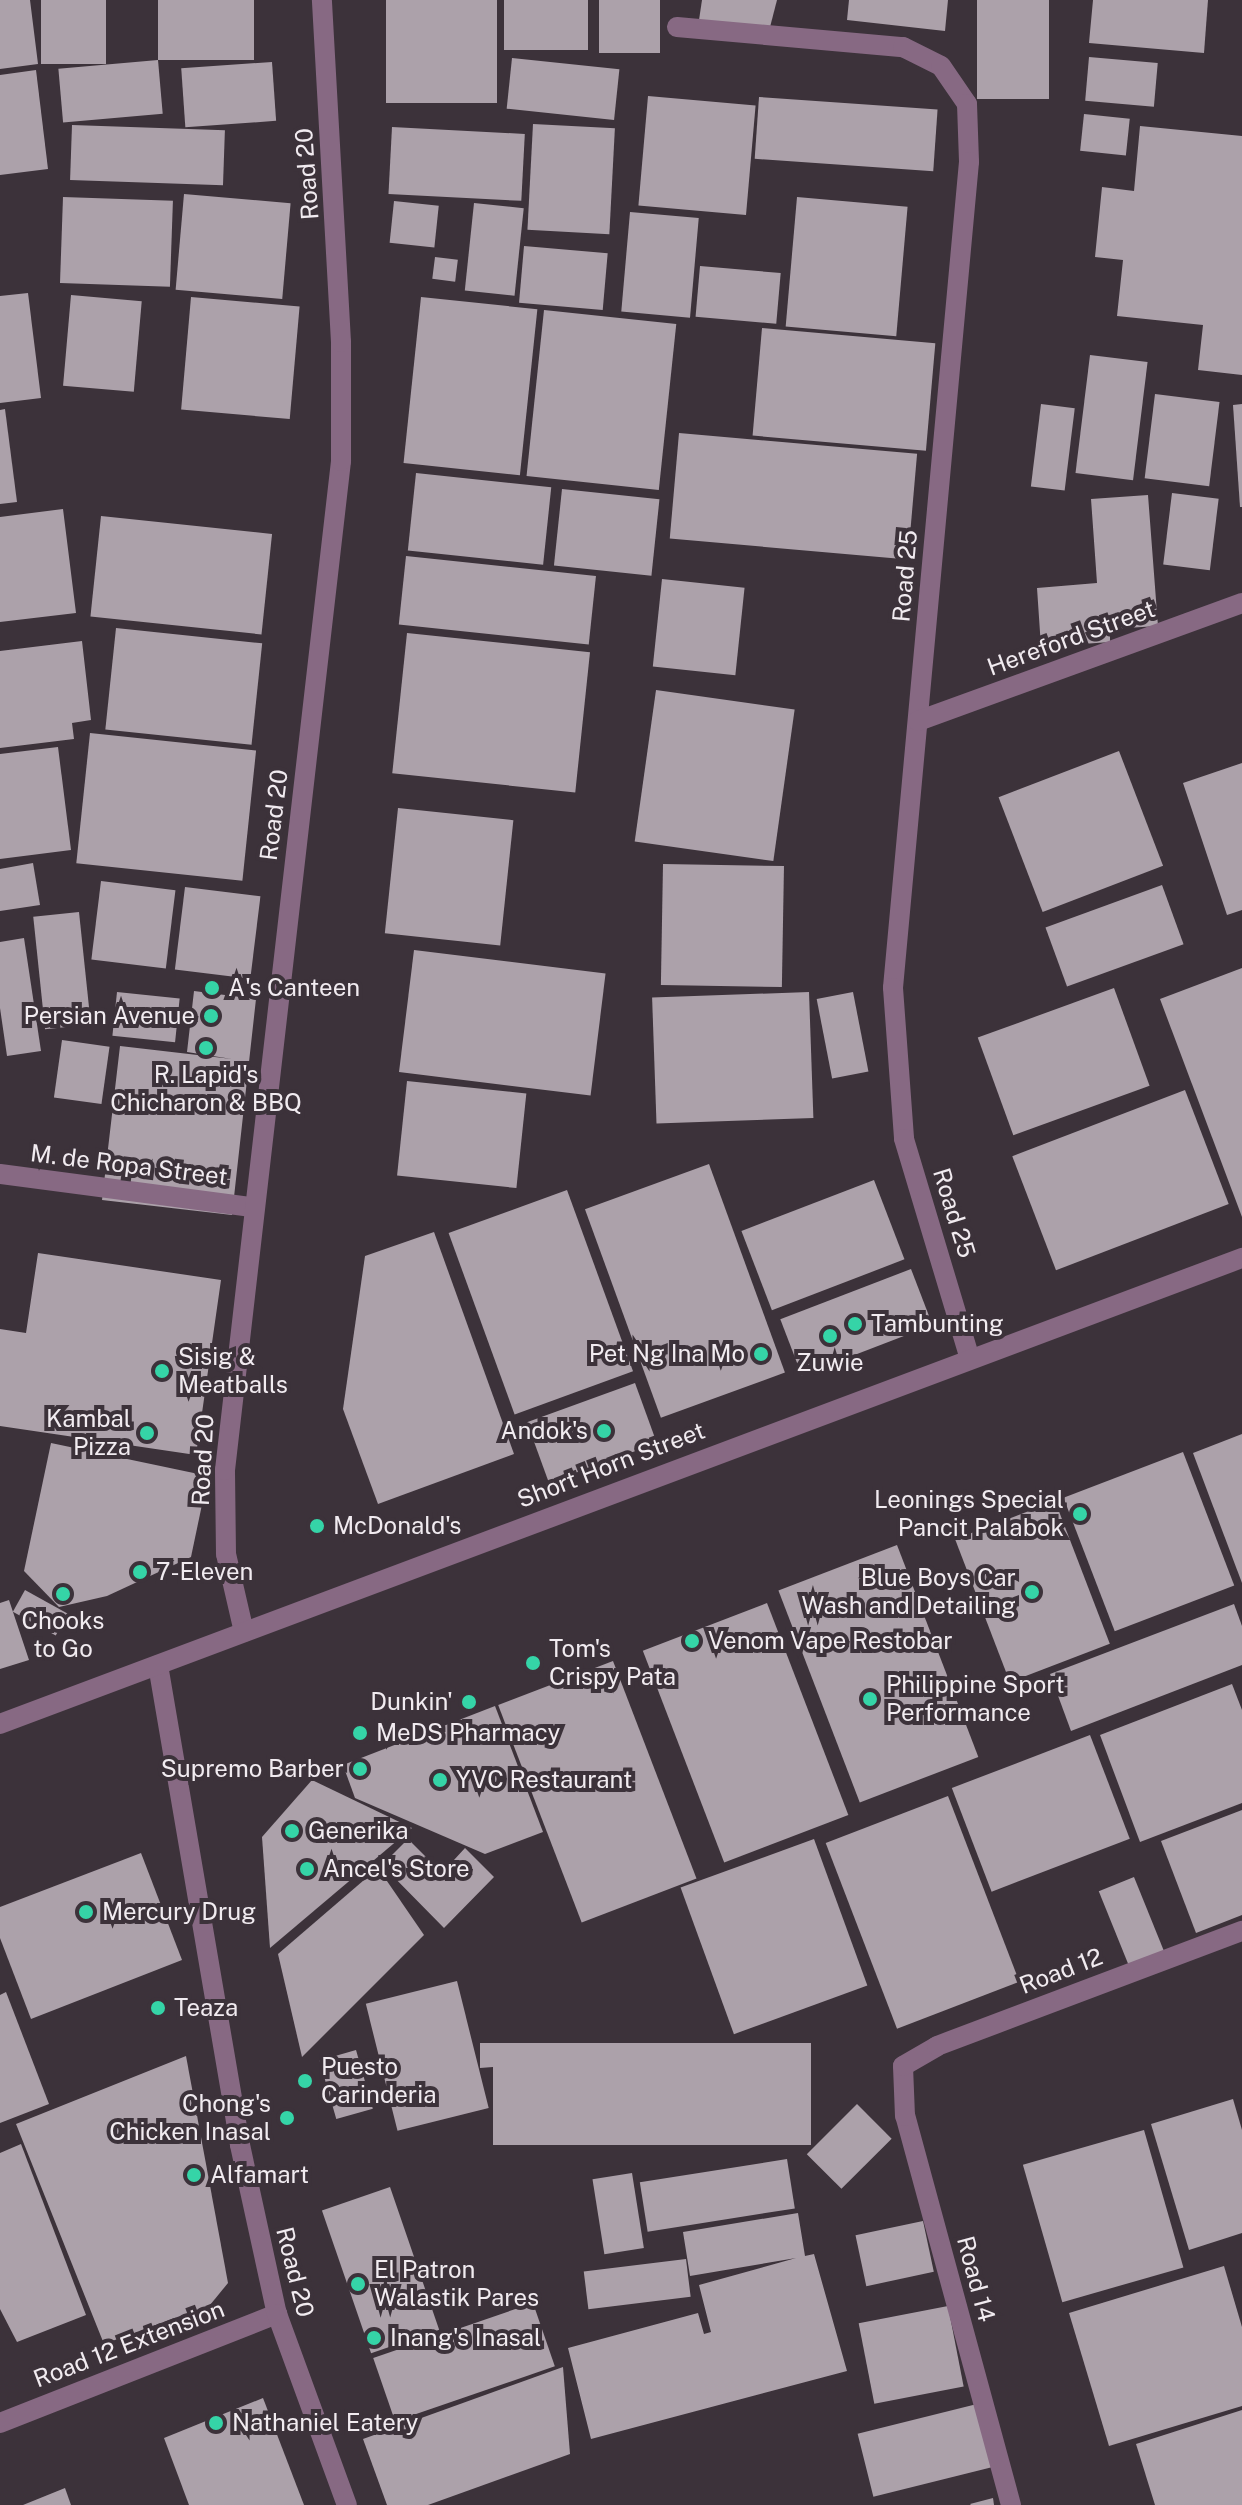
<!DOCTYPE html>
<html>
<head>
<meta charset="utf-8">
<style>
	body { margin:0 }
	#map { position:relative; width:1242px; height:2505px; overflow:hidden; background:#3c323a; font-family:"Public Sans",sans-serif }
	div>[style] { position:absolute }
	.building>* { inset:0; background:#aca1aa; transform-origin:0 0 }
	.minor>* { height:20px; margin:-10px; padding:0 10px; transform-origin:10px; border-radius:10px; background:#876983 }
	.tertiary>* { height:20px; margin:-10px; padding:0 10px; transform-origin:10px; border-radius:10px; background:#876983 }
	.dots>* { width:22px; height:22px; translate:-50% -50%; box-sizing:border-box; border:4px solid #3c323a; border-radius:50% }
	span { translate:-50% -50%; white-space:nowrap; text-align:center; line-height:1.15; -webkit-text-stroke:8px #3c323a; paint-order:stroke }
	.street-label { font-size:24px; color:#f1ebf0 }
	.poi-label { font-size:24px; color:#f1ebf0 }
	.left { translate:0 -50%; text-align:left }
	.right { translate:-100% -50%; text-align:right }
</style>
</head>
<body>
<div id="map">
	<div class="building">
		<i style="clip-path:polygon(0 0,30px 0,38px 64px,0 69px)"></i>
		<i style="left:41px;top:0;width:65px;height:64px"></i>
		<i style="left:158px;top:0;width:96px;height:60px"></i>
		<i style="left:386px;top:0;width:111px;height:103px"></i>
		<i style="left:504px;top:0;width:84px;height:50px"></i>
		<i style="left:599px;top:0;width:61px;height:53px"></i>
		<i style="clip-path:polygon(702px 0,777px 0,769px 31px,699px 20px)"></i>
		<i style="clip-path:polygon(849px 0,948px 0,945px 31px,847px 20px)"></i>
		<i style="left:977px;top:0;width:72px;height:99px"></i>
		<i style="clip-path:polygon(1093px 0,1208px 0,1204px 53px,1089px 43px)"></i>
		<i style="left:1089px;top:57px;width:69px;height:44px;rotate:5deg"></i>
		<i style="left:512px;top:58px;width:108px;height:51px;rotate:6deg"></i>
		<i style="left:158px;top:60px;width:54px;height:100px;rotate:85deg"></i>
		<i style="left:272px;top:62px;width:59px;height:91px;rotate:86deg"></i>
		<i style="clip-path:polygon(36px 70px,48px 169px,0 175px,0 75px)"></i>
		<i style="left:648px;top:96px;width:108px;height:110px;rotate:5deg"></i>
		<i style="left:759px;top:97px;width:179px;height:62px;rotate:4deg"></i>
		<i style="left:1084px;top:114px;width:46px;height:37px;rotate:6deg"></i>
		<i style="left:533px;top:124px;width:82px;height:106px;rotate:3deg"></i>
		<i style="left:72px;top:125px;width:153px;height:55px;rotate:2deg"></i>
		<i style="clip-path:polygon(1140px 126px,1242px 136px,1242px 375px,1198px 370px,1203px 325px,1117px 316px,1123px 260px,1095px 257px,1102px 187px,1134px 191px)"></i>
		<i style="left:392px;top:127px;width:133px;height:67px;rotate:3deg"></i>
		<i style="left:184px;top:194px;width:107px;height:96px;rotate:5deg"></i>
		<i style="left:63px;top:197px;width:110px;height:86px;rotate:2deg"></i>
		<i style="left:797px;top:197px;width:111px;height:130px;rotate:5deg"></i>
		<i style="left:394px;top:201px;width:45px;height:42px;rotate:6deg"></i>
		<i style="left:474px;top:203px;width:50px;height:88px;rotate:6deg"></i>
		<i style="left:630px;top:212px;width:69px;height:100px;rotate:5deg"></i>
		<i style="left:524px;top:246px;width:84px;height:57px;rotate:5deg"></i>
		<i style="left:435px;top:257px;width:23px;height:22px;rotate:7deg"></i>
		<i style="left:700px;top:266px;width:81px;height:51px;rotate:5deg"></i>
		<i style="clip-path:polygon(28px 293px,41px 398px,0 403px,0 296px)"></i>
		<i style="left:71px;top:295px;width:71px;height:91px;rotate:5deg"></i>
		<i style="left:191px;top:297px;width:109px;height:113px;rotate:5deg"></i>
		<i style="left:421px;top:297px;width:117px;height:167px;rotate:6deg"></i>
		<i style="left:544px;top:310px;width:133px;height:167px;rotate:6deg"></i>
		<i style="left:762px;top:328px;width:174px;height:108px;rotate:5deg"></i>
		<i style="left:1090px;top:355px;width:58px;height:119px;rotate:7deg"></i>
		<i style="left:1155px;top:394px;width:65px;height:85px;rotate:7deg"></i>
		<i style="left:1041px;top:404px;width:34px;height:83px;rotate:7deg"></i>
		<i style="clip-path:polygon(1242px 404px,1242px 507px,1240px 507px,1233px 405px)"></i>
		<i style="clip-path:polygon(5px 409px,17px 502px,0 504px,0 410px)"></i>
		<i style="left:679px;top:433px;width:239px;height:106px;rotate:5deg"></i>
		<i style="left:416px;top:473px;width:136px;height:78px;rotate:6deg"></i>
		<i style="left:562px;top:489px;width:98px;height:77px;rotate:6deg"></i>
		<i style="left:1172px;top:493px;width:47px;height:72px;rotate:7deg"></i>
		<i style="clip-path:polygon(1148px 495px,1158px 626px,1110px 629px,1110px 642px,1041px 647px,1037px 588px,1097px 583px,1091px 499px)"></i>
		<i style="clip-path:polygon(63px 509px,76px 613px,0 622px,0 517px)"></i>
		<i style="left:101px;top:516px;width:172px;height:101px;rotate:6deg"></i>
		<i style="left:406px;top:556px;width:191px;height:69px;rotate:6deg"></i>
		<i style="left:662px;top:579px;width:83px;height:88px;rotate:6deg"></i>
		<i style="left:116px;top:628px;width:147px;height:102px;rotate:6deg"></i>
		<i style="left:407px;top:633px;width:184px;height:141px;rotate:6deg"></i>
		<i style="clip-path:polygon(82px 641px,91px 720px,72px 723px,74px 739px,0 748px,0 651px)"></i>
		<i style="left:656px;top:690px;width:140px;height:153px;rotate:8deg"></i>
		<i style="left:90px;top:733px;width:167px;height:131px;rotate:6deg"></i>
		<i style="clip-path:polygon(58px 747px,71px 850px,0 859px,0 754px)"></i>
		<i style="left:1119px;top:751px;width:123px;height:129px;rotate:69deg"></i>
		<i style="clip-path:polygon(1242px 763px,1242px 910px,1227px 915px,1183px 783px)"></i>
		<i style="left:398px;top:808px;width:116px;height:126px;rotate:6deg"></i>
		<i style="clip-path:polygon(33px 863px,40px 905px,0 911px,0 869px)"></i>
		<i style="left:663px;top:864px;width:121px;height:121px;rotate:1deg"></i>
		<i style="left:101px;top:881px;width:75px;height:79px;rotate:7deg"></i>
		<i style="left:1162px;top:885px;width:63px;height:124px;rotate:70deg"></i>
		<i style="left:185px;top:887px;width:76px;height:83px;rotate:7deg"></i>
		<i style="left:79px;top:912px;width:113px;height:46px;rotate:84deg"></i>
		<i style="clip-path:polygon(24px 938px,41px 1051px,7px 1056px,0 1008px,0 942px)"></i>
		<i style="left:414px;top:950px;width:193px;height:123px;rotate:7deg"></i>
		<i style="clip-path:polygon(1242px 968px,1242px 1217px,1160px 999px)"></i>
		<i style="left:1114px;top:988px;width:104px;height:145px;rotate:70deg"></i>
		<i style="clip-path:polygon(194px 991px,256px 999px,232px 1215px,102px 1200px,120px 1046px,232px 1059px,187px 1052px)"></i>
		<i style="left:117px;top:992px;width:63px;height:44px;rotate:6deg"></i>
		<i style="left:809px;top:992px;width:126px;height:157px;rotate:88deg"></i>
		<i style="left:853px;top:992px;width:81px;height:37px;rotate:79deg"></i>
		<i style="left:62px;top:1040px;width:48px;height:58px;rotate:8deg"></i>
		<i style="left:407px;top:1081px;width:120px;height:95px;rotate:6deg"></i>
		<i style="left:1185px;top:1090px;width:122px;height:185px;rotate:69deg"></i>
		<i style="left:709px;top:1164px;width:222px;height:132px;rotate:70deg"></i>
		<i style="left:874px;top:1180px;width:85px;height:142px;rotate:69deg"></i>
		<i style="left:567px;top:1190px;width:193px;height:126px;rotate:70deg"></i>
		<i style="clip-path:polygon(434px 1232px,514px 1454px,378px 1504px,343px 1409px,365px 1256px)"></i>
		<i style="clip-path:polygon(38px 1253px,221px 1280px,196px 1455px,0 1426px,0 1329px,26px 1333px)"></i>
		<i style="left:911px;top:1269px;width:60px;height:140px;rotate:69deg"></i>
		<i style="left:635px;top:1383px;width:64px;height:115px;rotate:70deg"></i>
		<i style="clip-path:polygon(1242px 1434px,1242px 1583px,1193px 1453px)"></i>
		<i style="clip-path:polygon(51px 1443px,208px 1476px,191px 1557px,107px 1596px,59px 1607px,24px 1571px)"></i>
		<i style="left:1183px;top:1452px;width:143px;height:128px;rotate:69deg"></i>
		<i style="left:1055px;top:1501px;width:153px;height:107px;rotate:69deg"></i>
		<i style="left:897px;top:1545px;width:227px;height:127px;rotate:69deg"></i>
		<i style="left:25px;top:1590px;width:49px;height:25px;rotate:29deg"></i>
		<i style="clip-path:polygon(9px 1600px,29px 1660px,0 1669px,0 1603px)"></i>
		<i style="left:767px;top:1603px;width:227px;height:133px;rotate:69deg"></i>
		<i style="clip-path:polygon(1234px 1604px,1242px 1626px,1242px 1665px,1071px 1731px,1050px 1674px)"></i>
		<i style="left:613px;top:1661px;width:233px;height:123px;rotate:69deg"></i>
		<i style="clip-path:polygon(1232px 1684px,1242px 1710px,1242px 1803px,1140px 1842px,1100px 1735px)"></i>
		<i style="clip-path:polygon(495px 1706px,543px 1832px,485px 1854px,355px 1798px,343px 1765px)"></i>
		<i style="left:1090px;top:1735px;width:111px;height:148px;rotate:69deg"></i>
		<i style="clip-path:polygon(312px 1780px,412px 1828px,270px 1948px,262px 1837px)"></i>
		<i style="left:948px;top:1796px;width:199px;height:131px;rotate:69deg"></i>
		<i style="clip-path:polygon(1242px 1810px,1242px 1915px,1196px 1933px,1161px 1841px)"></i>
		<i style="clip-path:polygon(408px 1839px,442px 1873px,465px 1848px,494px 1877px,444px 1928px,382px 1865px)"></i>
		<i style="left:814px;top:1839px;width:156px;height:142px;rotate:70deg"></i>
		<i style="clip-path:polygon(141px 1853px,182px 1960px,31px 2019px,0 1938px,0 1907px)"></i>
		<i style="clip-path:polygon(378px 1868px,424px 1935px,302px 2057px,278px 1954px)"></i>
		<i style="left:1134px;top:1877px;width:81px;height:38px;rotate:68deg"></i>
		<i style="left:457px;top:1981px;width:131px;height:94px;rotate:76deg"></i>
		<i style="clip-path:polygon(6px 1992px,49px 2104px,0 2123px,0 1995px)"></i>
		<i style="clip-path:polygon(480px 2043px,811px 2043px,811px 2145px,493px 2145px,493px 2067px,480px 2068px)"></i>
		<i style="left:356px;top:2050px;width:61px;height:38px;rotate:74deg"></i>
		<i style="clip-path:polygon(186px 2056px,228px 2283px,210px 2305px,104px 2344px,16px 2124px)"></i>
		<i style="clip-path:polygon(1233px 2099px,1242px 2130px,1242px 2233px,1189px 2250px,1151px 2124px)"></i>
		<i style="left:857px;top:2104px;width:49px;height:71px;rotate:45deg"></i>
		<i style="left:1144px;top:2130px;width:143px;height:126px;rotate:74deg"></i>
		<i style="clip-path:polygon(21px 2144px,86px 2315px,17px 2342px,0 2309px,0 2153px)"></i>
		<i style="left:787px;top:2159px;width:50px;height:149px;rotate:81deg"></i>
		<i style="left:632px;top:2173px;width:76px;height:40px;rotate:81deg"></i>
		<i style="left:390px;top:2187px;width:151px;height:72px;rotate:71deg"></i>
		<i style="clip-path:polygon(798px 2213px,805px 2256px,814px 2254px,847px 2371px,591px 2439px,568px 2348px,698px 2313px,704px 2334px,711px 2332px,699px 2285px,796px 2258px,690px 2276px,683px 2232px)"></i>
		<i style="left:923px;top:2221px;width:52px;height:69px;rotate:78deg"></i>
		<i style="left:686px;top:2259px;width:38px;height:103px;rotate:83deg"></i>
		<i style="clip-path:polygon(1224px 2266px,1242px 2327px,1242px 2406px,1109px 2446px,1069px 2313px)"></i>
		<i style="left:533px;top:2303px;width:67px;height:169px;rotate:71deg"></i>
		<i style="left:948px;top:2306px;width:82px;height:91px;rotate:79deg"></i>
		<i style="clip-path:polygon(563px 2367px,570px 2454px,428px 2505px,387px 2505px,363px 2439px)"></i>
		<i style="clip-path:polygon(263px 2398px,304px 2505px,189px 2505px,164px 2438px)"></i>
		<i style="left:977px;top:2404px;width:65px;height:123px;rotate:76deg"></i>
		<i style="clip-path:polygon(1242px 2410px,1242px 2505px,1155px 2505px,1136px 2444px)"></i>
		<i style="clip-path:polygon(65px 2488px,71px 2505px,23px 2505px)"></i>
		<i style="clip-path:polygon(993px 2498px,994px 2505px,971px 2505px,970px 2504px)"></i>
	</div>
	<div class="minor">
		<i style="left:677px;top:27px;width:227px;rotate:5.1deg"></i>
		<i style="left:903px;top:47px;width:42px;rotate:26.6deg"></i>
		<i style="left:941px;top:66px;width:46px;rotate:55.6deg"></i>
		<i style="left:967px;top:104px;width:58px;rotate:88deg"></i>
		<i style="left:969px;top:162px;width:829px;rotate:95.26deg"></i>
		<i style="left:893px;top:988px;width:151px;rotate:85.8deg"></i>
		<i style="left:904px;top:1139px;width:230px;rotate:73.3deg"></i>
		<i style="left:918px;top:721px;width:345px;rotate:-20deg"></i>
		<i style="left:0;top:1174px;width:254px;rotate:7.5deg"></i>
		<i style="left:0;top:2423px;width:298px;rotate:-21.5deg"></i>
		<i style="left:1011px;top:2505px;width:403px;rotate:-105.2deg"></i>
		<i style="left:905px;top:2116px;width:50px;rotate:-92.3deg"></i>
		<i style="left:903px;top:2066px;width:39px;rotate:-30deg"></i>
		<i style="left:937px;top:2046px;width:326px;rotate:-20.7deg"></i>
	</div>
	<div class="tertiary">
		<i style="left:244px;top:1632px;width:80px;rotate:-103deg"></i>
		<i style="left:226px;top:1554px;width:84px;rotate:-90.7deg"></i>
		<i style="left:225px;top:1470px;width:1016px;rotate:-83.44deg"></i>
		<i style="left:341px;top:461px;width:119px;rotate:-90deg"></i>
		<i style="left:341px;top:342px;width:343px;rotate:-93.2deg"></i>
		<i style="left:158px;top:1665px;width:487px;rotate:80.3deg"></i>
		<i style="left:240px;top:2145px;width:173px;rotate:77.7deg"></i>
		<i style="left:277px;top:2314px;width:203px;rotate:69.9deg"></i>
		<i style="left:0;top:1724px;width:1327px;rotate:-20.57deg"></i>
	</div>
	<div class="dots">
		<i style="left:212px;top:988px;background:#35d4a7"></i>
		<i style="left:211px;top:1016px;background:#35d4a7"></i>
		<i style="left:206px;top:1048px;background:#35d4a7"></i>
		<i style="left:855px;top:1324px;background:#35d4a7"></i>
		<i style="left:830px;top:1336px;background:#35d4a7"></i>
		<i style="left:761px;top:1354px;background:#35d4a7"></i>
		<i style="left:162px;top:1371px;background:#35d4a7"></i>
		<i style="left:604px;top:1431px;background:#35d4a7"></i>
		<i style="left:147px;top:1433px;background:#35d4a7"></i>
		<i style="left:1080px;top:1514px;background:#35d4a7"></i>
		<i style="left:317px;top:1526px;background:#35d4a7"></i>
		<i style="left:140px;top:1572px;background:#35d4a7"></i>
		<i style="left:1032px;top:1592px;background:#35d4a7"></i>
		<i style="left:63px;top:1594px;background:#35d4a7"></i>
		<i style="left:692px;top:1641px;background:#35d4a7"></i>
		<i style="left:533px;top:1663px;background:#35d4a7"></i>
		<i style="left:870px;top:1699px;background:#35d4a7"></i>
		<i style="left:469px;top:1702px;background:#35d4a7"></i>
		<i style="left:360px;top:1733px;background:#35d4a7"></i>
		<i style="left:360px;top:1769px;background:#35d4a7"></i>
		<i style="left:440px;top:1780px;background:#35d4a7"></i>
		<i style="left:292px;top:1831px;background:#35d4a7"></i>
		<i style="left:307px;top:1869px;background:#35d4a7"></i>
		<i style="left:86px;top:1912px;background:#35d4a7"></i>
		<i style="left:158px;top:2008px;background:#35d4a7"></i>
		<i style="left:305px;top:2081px;background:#35d4a7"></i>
		<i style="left:287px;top:2118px;background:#35d4a7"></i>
		<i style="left:194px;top:2175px;background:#35d4a7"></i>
		<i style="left:358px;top:2284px;background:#35d4a7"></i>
		<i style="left:374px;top:2338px;background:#35d4a7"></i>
		<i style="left:216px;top:2423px;background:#35d4a7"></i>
	</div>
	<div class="street-label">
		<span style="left:307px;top:174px;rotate:-94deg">Road 20</span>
		<span style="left:905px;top:576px;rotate:-85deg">Road 25</span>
		<span style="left:1071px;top:638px;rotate:-20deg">Hereford Street</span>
		<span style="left:274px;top:815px;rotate:-83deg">Road 20</span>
		<span style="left:129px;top:1165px;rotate:7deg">M. de Ropa Street</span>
		<span style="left:954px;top:1213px;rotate:73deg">Road 25</span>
		<span style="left:203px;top:1460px;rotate:-87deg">Road 20</span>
		<span style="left:611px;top:1465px;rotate:-21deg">Short Horn Street</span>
		<span style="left:1061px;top:1971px;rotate:-21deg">Road 12</span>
		<span style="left:295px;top:2272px;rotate:76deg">Road 20</span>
		<span style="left:976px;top:2279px;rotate:75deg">Road 14</span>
		<span style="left:129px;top:2344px;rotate:-21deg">Road 12 Extension</span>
	</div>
	<div class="poi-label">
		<span class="left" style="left:228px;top:988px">A's Canteen</span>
		<span class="right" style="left:195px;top:1016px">Persian Avenue</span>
		<span style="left:206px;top:1089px">R. Lapid's<br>Chicharon &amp; BBQ</span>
		<span class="left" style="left:871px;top:1324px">Tambunting</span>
		<span class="right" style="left:745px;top:1354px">Pet Ng Ina Mo</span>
		<span class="left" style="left:178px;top:1371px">Sisig &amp;<br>Meatballs</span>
		<span style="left:830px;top:1363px">Zuwie</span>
		<span class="right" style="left:131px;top:1433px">Kambal<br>Pizza</span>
		<span class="right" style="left:588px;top:1431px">Andok's</span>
		<span class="right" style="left:1064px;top:1514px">Leonings Special<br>Pancit Palabok</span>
		<span class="left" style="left:333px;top:1526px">McDonald's</span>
		<span class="left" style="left:156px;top:1572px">7-Eleven</span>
		<span class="right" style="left:1016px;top:1592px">Blue Boys Car<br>Wash and Detailing</span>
		<span style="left:63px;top:1635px">Chooks<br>to Go</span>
		<span class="left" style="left:708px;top:1641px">Venom Vape Restobar</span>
		<span class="left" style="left:549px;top:1663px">Tom's<br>Crispy Pata</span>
		<span class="left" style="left:886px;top:1699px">Philippine Sport<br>Performance</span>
		<span class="right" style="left:453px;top:1702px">Dunkin'</span>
		<span class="left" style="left:376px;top:1733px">MeDS Pharmacy</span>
		<span class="right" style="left:344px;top:1769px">Supremo Barber</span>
		<span class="left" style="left:456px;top:1780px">YVC Restaurant</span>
		<span class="left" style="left:308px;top:1831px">Generika</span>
		<span class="left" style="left:323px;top:1869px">Ancel's Store</span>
		<span class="left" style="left:102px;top:1912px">Mercury Drug</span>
		<span class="left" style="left:174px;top:2008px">Teaza</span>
		<span class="left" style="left:321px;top:2081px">Puesto<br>Carinderia</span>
		<span class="right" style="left:271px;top:2118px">Chong's<br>Chicken Inasal</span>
		<span class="left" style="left:210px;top:2175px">Alfamart</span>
		<span class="left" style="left:374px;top:2284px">El Patron<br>Walastik Pares</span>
		<span class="left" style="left:390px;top:2338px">Inang's Inasal</span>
		<span class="left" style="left:232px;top:2423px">Nathaniel Eatery</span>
	</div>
</div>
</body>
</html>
